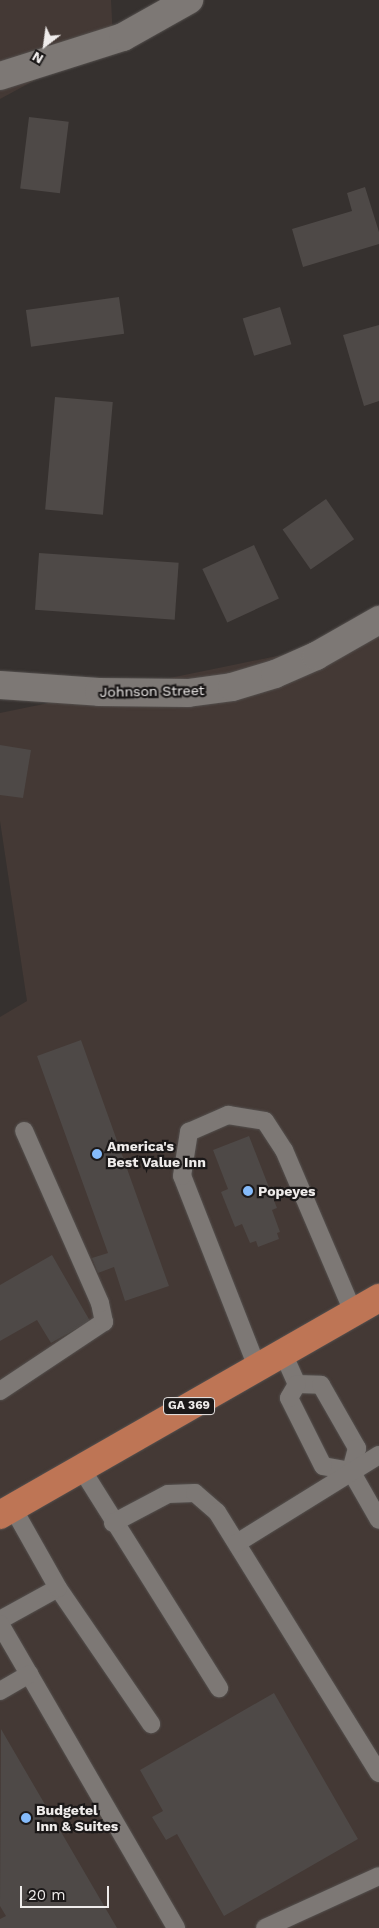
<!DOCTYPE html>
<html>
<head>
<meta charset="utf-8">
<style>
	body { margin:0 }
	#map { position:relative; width:379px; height:1928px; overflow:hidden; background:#36312f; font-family:"Work Sans",sans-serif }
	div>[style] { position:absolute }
	.built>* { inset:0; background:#443935 }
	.building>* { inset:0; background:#4e4947; transform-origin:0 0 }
	.roads { filter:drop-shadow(0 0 1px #54504e) drop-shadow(0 0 1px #54504e) }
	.lane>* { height:18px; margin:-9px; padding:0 9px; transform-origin:9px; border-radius:9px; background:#7d7875 }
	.street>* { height:28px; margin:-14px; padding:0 14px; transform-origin:14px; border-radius:14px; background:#7d7875 }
	.primary>* { height:28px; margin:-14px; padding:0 14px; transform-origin:14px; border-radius:14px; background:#be7555 }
	.dots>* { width:14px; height:14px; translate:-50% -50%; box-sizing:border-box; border:2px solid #1c1919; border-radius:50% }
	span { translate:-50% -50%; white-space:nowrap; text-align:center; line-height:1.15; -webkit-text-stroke:4.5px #1c1919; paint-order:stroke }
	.shield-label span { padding:1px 4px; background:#1c1919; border:1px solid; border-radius:4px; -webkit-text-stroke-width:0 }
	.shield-label { font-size:12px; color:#efeceb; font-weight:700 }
	.street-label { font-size:14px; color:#efeceb }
	.poi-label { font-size:14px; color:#efeceb; font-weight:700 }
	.left { translate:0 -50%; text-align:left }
	.north { position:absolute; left:20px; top:20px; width:50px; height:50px; -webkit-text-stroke:4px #1c1919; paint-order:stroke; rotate:210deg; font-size:14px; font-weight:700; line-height:20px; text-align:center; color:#efeceb }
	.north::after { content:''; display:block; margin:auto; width:18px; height:22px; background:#efeceb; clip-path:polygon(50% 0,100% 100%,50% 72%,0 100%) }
	.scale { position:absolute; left:20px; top:1886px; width:89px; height:22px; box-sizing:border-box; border:2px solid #efeceb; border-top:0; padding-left:6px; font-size:15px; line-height:18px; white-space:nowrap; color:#efeceb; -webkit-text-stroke:4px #1c1919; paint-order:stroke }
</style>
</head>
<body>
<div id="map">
	<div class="built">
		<i style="clip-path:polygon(0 0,111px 0,113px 38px,0 99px)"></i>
		<i style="clip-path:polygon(379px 635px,379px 1928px,0 1928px,0 1017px,27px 1001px,0 821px,0 713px)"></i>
	</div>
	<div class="building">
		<i style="left:29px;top:117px;width:40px;height:72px;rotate:7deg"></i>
		<i style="clip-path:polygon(365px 187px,379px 232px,379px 244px,303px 267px,292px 229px,352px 211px,347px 193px)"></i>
		<i style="left:119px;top:297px;width:37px;height:94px;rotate:82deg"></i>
		<i style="left:280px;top:307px;width:39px;height:39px;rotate:73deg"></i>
		<i style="clip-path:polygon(379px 325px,379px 401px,364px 406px,343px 335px)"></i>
		<i style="left:55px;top:397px;width:58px;height:113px;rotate:5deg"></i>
		<i style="left:326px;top:499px;width:49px;height:53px;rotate:55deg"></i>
		<i style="left:254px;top:545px;width:59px;height:57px;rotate:65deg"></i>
		<i style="left:39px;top:553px;width:140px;height:57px;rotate:4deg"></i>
		<i style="clip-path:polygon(0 745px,31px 750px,23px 798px,0 795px)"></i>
		<i style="clip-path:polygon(81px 1040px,169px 1286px,125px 1301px,114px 1267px,98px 1273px,92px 1258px,108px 1253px,37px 1056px)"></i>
		<i style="clip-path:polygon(249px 1136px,277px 1208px,272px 1210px,280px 1232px,277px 1233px,279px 1239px,258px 1247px,256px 1241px,250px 1243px,242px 1224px,235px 1227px,221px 1192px,228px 1189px,213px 1150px)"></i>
		<i style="clip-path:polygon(52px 1255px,90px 1321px,51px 1343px,37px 1320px,0 1341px,0 1285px)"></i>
		<i style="clip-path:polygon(274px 1693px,358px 1839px,224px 1916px,177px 1834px,166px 1840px,152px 1817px,163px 1811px,140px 1770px)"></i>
		<i style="clip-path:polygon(1px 1729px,117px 1928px,0 1928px,0 1919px,6px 1916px,0 1906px)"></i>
	</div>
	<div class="roads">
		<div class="lane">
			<i style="left:283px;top:1353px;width:34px;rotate:66deg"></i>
			<i style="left:257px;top:1367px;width:205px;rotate:-111.4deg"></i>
			<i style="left:182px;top:1176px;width:45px;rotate:-81deg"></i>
			<i style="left:189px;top:1132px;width:43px;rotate:-23.6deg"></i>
			<i style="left:228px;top:1115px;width:37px;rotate:9deg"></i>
			<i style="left:265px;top:1121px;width:35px;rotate:57deg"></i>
			<i style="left:284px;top:1150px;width:176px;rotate:66.9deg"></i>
			<i style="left:297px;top:1384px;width:24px;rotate:2deg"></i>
			<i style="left:321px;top:1385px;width:73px;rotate:60.3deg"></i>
			<i style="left:357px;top:1448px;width:24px;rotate:105deg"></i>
			<i style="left:351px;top:1471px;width:28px;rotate:-170deg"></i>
			<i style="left:323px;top:1466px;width:76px;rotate:-116.6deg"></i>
			<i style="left:289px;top:1398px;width:16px;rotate:-60deg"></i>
			<i style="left:0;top:1391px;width:125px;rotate:-33.6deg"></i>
			<i style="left:104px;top:1322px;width:19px;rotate:-102deg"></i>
			<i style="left:100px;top:1303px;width:188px;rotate:-113.8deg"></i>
			<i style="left:81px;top:1468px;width:260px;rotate:57.9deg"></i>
			<i style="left:351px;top:1471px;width:56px;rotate:60.3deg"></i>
			<i style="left:113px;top:1523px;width:62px;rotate:-27.8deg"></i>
			<i style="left:168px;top:1494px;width:27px;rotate:-2deg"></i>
			<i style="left:195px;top:1493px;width:29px;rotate:41deg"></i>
			<i style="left:217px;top:1512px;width:307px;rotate:58.2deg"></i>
			<i style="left:237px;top:1543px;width:167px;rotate:-31.8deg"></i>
			<i style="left:58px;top:1588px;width:165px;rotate:55.6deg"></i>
			<i style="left:0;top:1620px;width:66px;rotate:-28.9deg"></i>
			<i style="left:58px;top:1588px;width:92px;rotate:-119.4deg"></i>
			<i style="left:0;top:1624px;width:351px;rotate:59.9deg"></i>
			<i style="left:0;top:1691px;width:34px;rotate:-30deg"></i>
			<i style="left:265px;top:1928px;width:125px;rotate:-24.5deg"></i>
		</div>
		<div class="street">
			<i style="left:0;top:76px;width:129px;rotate:-17.6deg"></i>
			<i style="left:123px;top:37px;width:76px;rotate:-29.3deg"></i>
			<i style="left:0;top:685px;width:99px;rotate:4deg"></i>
			<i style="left:99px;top:692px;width:89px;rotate:0.6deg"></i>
			<i style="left:188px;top:693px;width:44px;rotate:-7.8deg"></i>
			<i style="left:232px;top:687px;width:45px;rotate:-16.8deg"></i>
			<i style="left:275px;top:674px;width:45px;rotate:-23.7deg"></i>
			<i style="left:316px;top:656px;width:73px;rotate:-29.7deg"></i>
		</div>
		<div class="primary">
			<i style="left:0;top:1515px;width:437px;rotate:-29.8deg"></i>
		</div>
	</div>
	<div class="dots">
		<i style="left:97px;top:1154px;background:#85bbfb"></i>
		<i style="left:248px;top:1191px;background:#85bbfb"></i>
		<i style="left:26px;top:1818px;background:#85bbfb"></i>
	</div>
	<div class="shield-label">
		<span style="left:189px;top:1406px">GA 369</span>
	</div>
	<div class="street-label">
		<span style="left:152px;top:691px;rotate:-1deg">Johnson Street</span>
	</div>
	<div class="poi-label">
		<span class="left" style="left:107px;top:1154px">America's<br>Best Value Inn</span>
		<span class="left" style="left:258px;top:1191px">Popeyes</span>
		<span class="left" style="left:36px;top:1818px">Budgetel<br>Inn &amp; Suites</span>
	</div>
	<div class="north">N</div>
	<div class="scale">20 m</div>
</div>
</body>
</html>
